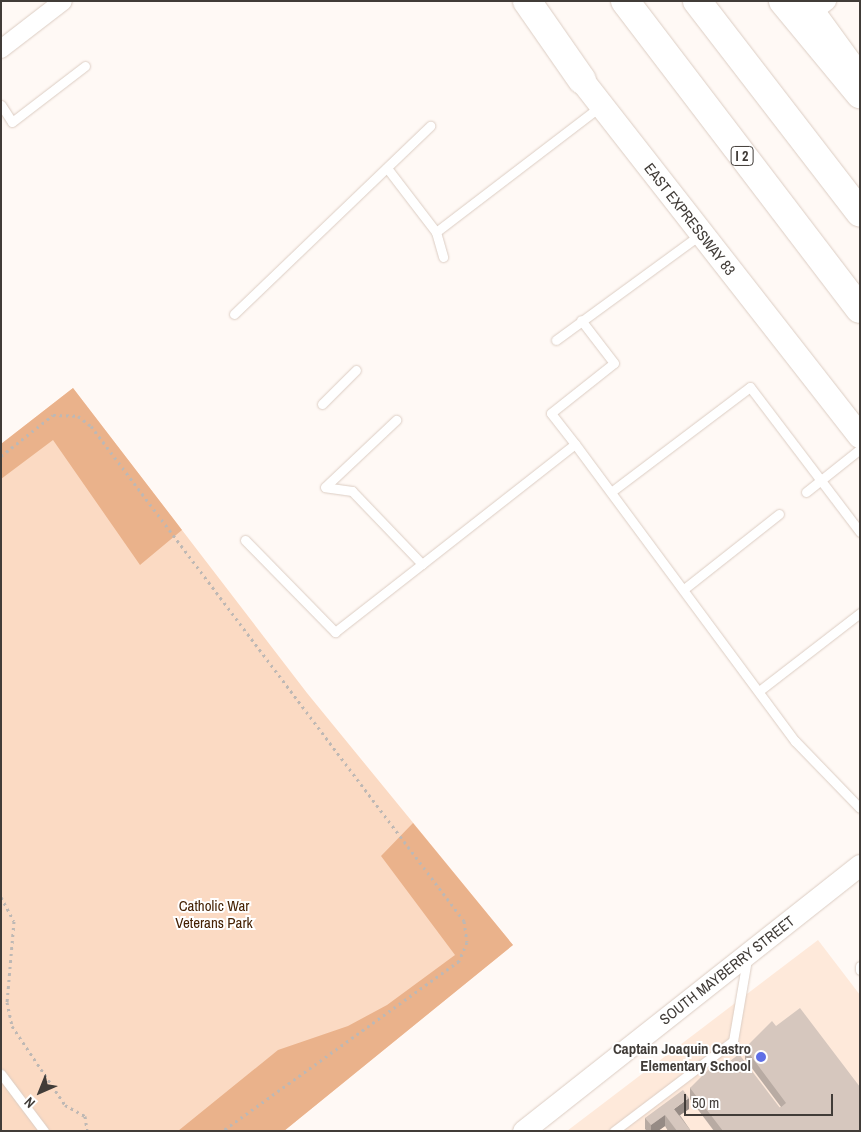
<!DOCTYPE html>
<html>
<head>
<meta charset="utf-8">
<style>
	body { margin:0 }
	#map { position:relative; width:861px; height:1132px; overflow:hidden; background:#fff9f5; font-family:"Archivo Narrow",sans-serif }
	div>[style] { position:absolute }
	.built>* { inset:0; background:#fee9da }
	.green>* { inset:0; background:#fbdac3 }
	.forest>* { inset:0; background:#eab28b }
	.path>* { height:3px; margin-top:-1.5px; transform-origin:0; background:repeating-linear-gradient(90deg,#beb8b4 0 2.5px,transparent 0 6.5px) }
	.roads { filter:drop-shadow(0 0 1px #dccdc3) drop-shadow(0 0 1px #dccdc3) }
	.service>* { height:9px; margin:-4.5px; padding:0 4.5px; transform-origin:4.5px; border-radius:4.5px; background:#fff }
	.minor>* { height:18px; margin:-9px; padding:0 9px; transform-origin:9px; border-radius:9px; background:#fff }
	.tertiary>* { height:21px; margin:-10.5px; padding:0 10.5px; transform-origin:10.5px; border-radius:10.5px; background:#fff }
	.secondary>* { height:24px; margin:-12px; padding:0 12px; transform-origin:12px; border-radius:12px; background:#fff }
	.motorway>* { height:28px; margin:-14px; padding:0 14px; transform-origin:14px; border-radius:14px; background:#fff }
	.wall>* { inset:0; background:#b8aba3 }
	.shaded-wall>* { inset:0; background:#968b85 }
	.building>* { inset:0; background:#d6c7be }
	.dots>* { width:14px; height:14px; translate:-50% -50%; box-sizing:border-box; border:2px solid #fff; border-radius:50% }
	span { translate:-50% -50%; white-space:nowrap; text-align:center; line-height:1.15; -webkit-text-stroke:4px #fff; paint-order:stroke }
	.shield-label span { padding:1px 4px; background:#fff; border:1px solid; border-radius:4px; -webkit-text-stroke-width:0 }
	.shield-label { font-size:14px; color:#413c38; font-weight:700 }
	.street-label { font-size:15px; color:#413c38 }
	.park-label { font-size:15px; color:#452103 }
	.poi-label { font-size:15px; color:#413c38; font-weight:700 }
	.right { translate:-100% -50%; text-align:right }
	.frame { position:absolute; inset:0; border:2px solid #413c38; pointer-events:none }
	.north { position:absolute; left:15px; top:1067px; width:50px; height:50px; -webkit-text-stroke:4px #fff; paint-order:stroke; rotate:224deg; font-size:14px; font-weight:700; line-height:20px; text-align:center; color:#413c38 }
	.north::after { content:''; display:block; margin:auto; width:18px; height:22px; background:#413c38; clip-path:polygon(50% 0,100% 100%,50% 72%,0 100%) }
	.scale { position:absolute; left:684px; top:1094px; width:149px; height:22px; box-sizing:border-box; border:2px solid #413c38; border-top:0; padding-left:6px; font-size:15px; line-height:18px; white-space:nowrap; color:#413c38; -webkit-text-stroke:4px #fff; paint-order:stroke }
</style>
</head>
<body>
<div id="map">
	<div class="built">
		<i style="clip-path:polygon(818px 940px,860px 995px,860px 1131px,567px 1131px)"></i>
	</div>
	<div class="green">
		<i style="clip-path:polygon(73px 388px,307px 693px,513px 945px,284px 1131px,1px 1131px,1px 444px)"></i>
	</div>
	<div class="forest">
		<i style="clip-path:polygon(73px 388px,182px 530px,140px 565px,53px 440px,1px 479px,1px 444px)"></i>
		<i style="clip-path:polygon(413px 823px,513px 945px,284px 1131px,178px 1131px,278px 1050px,348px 1026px,387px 1005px,455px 955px,381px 856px)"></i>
	</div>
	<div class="path">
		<i style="left:1px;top:456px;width:66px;rotate:-38.3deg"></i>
		<i style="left:53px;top:415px;width:25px;rotate:2deg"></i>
		<i style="left:78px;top:416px;width:16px;rotate:38deg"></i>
		<i style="left:91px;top:426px;width:620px;rotate:53deg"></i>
		<i style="left:464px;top:921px;width:21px;rotate:82deg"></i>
		<i style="left:467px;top:942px;width:21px;rotate:113deg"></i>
		<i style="left:459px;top:961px;width:292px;rotate:144.3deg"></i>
		<i style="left:1px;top:897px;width:27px;rotate:62deg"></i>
		<i style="left:14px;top:921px;width:81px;rotate:94.9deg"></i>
		<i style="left:7px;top:1002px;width:25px;rotate:78deg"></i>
		<i style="left:12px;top:1026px;width:95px;rotate:56.1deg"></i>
		<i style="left:65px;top:1105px;width:23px;rotate:29deg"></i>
		<i style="left:85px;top:1116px;width:15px;rotate:82deg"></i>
	</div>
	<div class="roads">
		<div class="service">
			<i style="left:1px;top:105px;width:20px;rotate:57deg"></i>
			<i style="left:12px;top:122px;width:92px;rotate:-37.5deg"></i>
			<i style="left:387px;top:168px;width:81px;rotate:52.6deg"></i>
			<i style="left:436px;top:232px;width:26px;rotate:74deg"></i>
			<i style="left:436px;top:232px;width:208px;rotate:-37.4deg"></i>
			<i style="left:234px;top:314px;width:272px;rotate:-43.8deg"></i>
			<i style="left:556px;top:340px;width:180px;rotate:-36.2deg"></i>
			<i style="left:322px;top:404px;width:48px;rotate:-45deg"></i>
			<i style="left:575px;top:444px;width:370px;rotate:53.5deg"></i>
			<i style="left:795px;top:741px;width:93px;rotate:45.9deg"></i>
			<i style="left:325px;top:487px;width:98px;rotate:-43.3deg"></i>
			<i style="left:611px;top:492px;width:174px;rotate:-37.1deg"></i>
			<i style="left:750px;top:387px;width:182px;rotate:52.8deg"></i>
			<i style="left:806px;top:492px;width:69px;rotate:-38.5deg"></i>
			<i style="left:245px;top:540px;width:129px;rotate:45.6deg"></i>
			<i style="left:335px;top:632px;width:110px;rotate:-38deg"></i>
			<i style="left:422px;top:564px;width:101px;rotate:-133.8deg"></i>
			<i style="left:352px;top:491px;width:27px;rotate:-172deg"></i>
			<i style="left:422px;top:564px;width:194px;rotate:-38.1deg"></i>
			<i style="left:575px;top:444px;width:39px;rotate:-128deg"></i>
			<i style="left:551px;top:413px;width:80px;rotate:-38.4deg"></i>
			<i style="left:614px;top:363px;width:54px;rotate:-127.5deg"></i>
			<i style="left:684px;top:589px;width:121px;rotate:-38.3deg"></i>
			<i style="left:759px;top:691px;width:128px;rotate:-37.7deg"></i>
			<i style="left:860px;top:966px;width:4px;rotate:90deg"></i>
			<i style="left:1px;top:1074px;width:71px;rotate:53deg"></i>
			<i style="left:614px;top:1131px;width:149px;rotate:-37.1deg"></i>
			<i style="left:733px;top:1041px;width:83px;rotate:-80.3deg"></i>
		</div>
		<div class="minor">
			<i style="left:813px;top:12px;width:18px;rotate:-38deg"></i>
			<i style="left:1px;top:49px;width:78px;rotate:-37.7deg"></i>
		</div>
		<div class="tertiary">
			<i style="left:523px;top:1131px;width:429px;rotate:-38.3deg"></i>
		</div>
		<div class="secondary">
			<i style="left:805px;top:1px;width:77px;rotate:54deg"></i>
			<i style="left:570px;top:65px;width:471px;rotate:52deg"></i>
		</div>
		<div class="motorway">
			<i style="left:527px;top:1px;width:96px;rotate:55.2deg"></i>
			<i style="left:625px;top:1px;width:387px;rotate:52.7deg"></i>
			<i style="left:697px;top:1px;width:267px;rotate:52.4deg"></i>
			<i style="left:783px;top:1px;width:121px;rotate:50.4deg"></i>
		</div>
	</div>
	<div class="wall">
		<i style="clip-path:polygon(776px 1026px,860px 1131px,714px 1131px,690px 1099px,690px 1088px,720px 1069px,780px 1108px,781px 1107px,745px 1059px,745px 1048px)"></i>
		<i style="clip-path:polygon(689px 1109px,680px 1115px,691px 1131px,668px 1131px,665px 1126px,658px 1131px,647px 1131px,645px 1129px,645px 1118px)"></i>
	</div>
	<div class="shaded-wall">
		<i style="clip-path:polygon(689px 1098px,689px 1109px,674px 1119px,674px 1109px)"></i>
		<i style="clip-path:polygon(665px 1115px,665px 1126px,658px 1131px,651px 1131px,651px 1125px)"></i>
	</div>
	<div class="building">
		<i style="clip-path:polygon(800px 1008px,860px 1087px,860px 1131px,723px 1131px,690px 1088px,715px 1063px,720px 1069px,739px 1054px,780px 1108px,786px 1103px,745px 1048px,772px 1021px,776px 1026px)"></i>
		<i style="clip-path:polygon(683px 1090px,689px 1098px,674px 1109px,691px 1131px,677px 1131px,665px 1115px,651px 1125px,645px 1118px)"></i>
	</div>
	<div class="dots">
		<i style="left:761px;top:1057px;background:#5f6fe6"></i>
	</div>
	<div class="shield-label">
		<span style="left:742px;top:156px">I 2</span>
	</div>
	<div class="street-label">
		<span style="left:690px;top:219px;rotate:52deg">EAST EXPRESSWAY 83</span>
		<span style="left:727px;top:970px;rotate:-38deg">SOUTH MAYBERRY STREET</span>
	</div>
	<div class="park-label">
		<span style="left:214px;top:914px">Catholic War<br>Veterans Park</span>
	</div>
	<div class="poi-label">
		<span class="right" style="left:751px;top:1057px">Captain Joaquin Castro<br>Elementary School</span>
	</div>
	<div class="frame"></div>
	<div class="north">N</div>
	<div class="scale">50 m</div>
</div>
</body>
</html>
